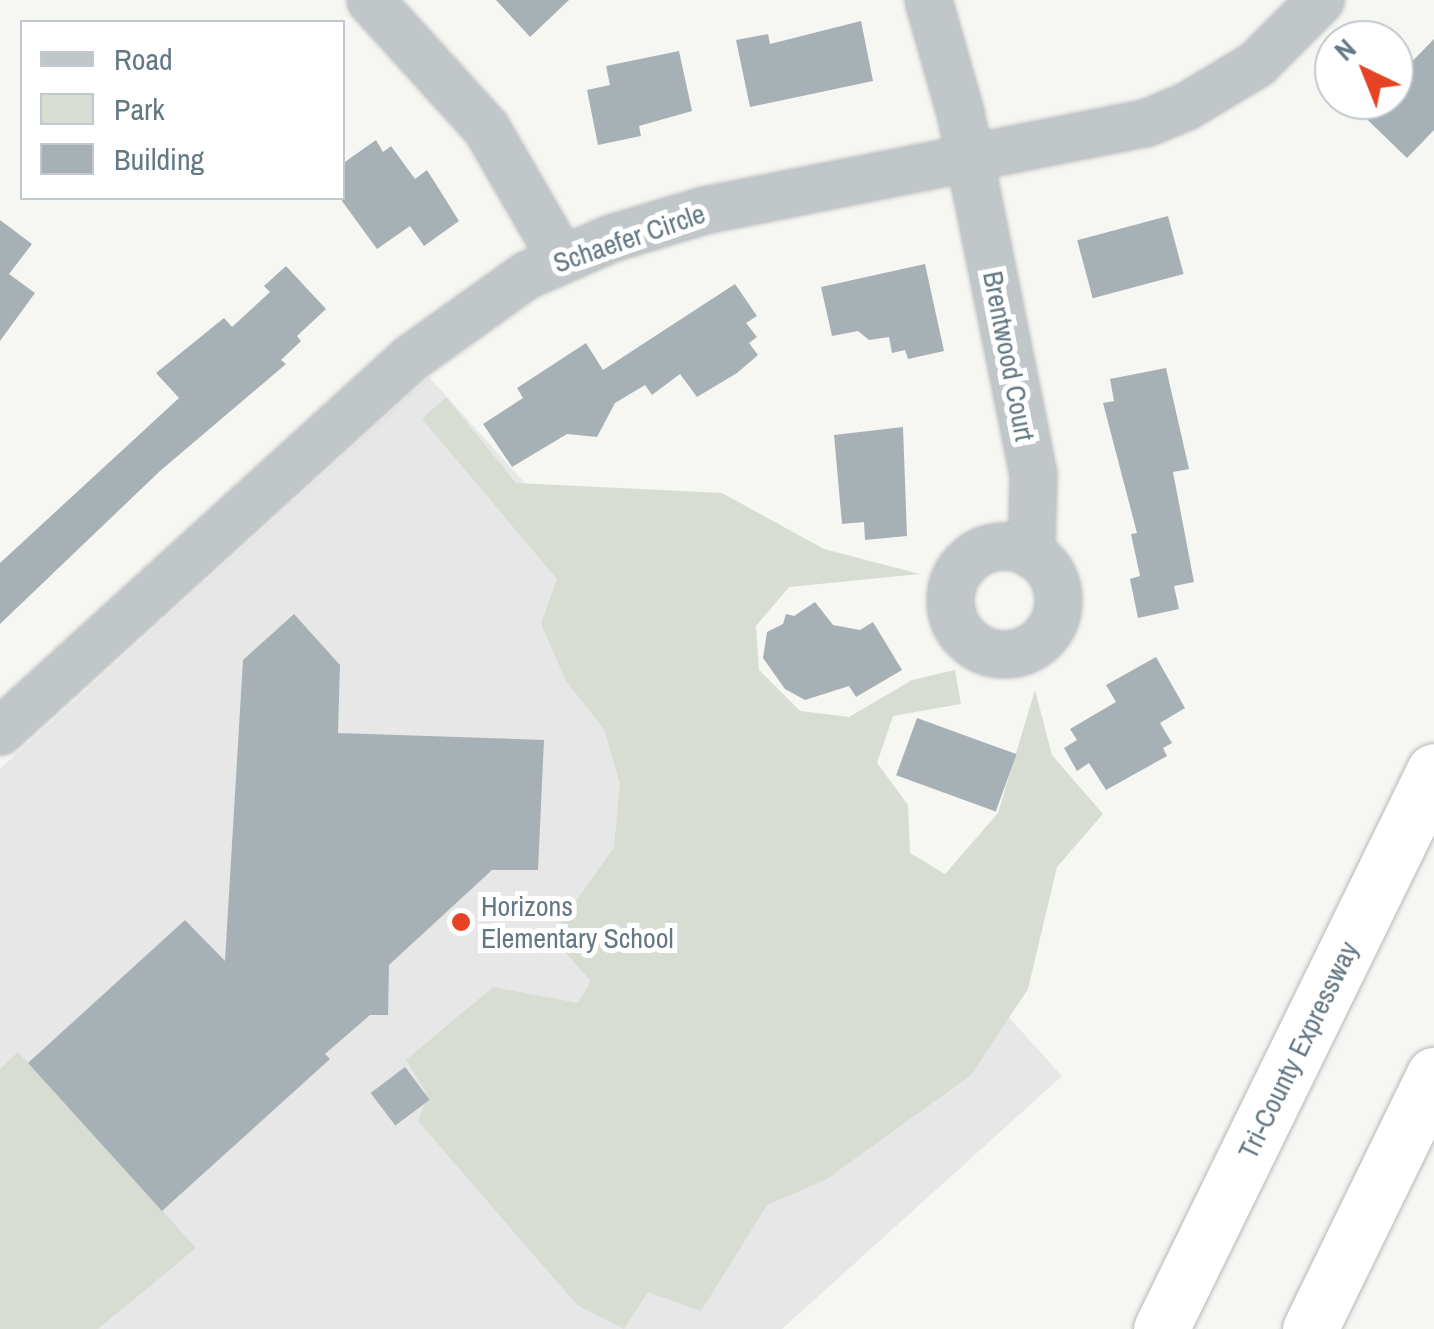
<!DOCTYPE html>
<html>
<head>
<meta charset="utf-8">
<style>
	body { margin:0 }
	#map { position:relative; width:1434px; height:1329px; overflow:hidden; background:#f6f6f2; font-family:"Archivo Narrow",sans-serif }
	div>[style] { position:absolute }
	.built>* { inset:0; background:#e6e7e6 }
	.green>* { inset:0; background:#d7ddd3 }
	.building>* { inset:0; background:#a7b1b5; transform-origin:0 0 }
	.roads { filter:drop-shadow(0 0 2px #b4b8bb) drop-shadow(0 0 2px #b4b8bb) }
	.minor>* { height:45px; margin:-22.5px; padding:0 22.5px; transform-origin:22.5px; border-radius:22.5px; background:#c1c6c8 }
	.minor>.ring { margin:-22.5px; padding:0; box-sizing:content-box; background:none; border:45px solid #c1c6c8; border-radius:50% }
	.highway>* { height:55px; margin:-27.5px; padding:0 27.5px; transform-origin:27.5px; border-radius:27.5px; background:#fff }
	.dots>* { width:28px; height:28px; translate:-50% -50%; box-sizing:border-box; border:5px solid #fff; border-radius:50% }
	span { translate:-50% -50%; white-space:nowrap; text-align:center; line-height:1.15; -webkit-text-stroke:10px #fff; paint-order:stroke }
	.street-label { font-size:28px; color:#647884 }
	.poi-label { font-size:28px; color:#647884 }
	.left { translate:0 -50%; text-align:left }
	.legend { position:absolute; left:20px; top:20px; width:325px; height:180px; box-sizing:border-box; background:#fff; border:2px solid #c1c9ce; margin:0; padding:12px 18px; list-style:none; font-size:30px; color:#647884 }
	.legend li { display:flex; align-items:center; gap:20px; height:50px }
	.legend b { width:50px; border:2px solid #c1c9ce }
	.north { position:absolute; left:1314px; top:20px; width:100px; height:100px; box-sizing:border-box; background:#fff; border:2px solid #c1c9ce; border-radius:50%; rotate:317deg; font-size:28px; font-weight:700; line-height:40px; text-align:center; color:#647884 }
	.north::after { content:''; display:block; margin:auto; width:35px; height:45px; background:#e54323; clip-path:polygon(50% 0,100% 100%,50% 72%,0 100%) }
</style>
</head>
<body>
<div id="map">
	<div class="built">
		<i style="clip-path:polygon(429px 377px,1062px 1076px,782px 1329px,0 1329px,0 769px)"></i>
	</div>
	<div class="green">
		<i style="clip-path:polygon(446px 397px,516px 483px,722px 493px,824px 549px,920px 574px,789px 587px,756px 626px,759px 670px,800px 711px,849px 717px,912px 680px,955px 670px,961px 704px,893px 716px,877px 763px,908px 805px,910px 853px,945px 874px,998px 813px,1035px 690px,1052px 755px,1103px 814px,1057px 867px,1028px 989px,971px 1075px,827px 1179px,767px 1205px,701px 1311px,648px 1292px,624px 1329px,577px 1305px,418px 1121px,428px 1096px,406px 1060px,493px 987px,578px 1003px,591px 981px,551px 937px,614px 847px,620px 784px,604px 729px,566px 681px,541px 624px,557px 579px,422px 419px)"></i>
		<i style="clip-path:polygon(18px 1052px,196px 1248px,98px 1329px,0 1329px,0 1069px)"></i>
	</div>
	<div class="building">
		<i style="clip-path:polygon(496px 0,569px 0,530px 37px)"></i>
		<i style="clip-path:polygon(861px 21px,873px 81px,750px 107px,736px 40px,768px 34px,770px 44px)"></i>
		<i style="clip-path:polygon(1434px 39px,1434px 130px,1407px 158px,1347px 100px,1394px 100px,1394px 80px)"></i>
		<i style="clip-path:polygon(679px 51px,692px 111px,639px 126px,641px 136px,598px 145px,587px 90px,610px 85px,606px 66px)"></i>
		<i style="clip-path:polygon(376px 140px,383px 152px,391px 146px,415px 179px,427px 170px,459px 221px,424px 246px,410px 226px,377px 249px,342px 201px,342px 164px)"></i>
		<i style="left:1168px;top:216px;width:60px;height:94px;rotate:75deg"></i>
		<i style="clip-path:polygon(0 220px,32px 244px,9px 274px,35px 293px,0 341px)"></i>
		<i style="clip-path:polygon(925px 264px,944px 351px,908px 359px,905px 350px,892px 353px,889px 337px,869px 340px,858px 331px,832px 336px,821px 287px)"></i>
		<i style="clip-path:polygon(286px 266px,326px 309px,297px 336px,301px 341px,281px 360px,286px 364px,160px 471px,0 624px,0 563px,179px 398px,156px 373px,224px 318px,232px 327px,270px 292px,264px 286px)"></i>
		<i style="clip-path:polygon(735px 284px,757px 316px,746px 323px,757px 337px,749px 343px,758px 355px,737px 373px,697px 397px,680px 374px,652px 395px,645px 385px,615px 403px,597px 437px,567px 434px,512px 467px,483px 424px,523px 398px,517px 388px,586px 343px,603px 370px)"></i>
		<i style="clip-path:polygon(1166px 368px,1189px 469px,1173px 472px,1194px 582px,1174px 586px,1179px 609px,1138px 618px,1130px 579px,1140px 576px,1131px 534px,1137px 533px,1103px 403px,1114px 401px,1110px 379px)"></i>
		<i style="clip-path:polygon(903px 427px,907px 536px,865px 540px,864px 522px,842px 524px,834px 435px)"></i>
		<i style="clip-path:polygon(815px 602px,833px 625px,860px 630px,873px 622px,902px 670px,856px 697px,849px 686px,805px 700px,785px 689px,763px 658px,767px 632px,783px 624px,786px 614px,794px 616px)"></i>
		<i style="clip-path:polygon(294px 614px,340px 665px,338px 733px,544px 740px,538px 870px,492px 870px,389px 965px,388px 1015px,370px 1015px,325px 1054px,330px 1059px,162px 1211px,28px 1063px,185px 920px,225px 961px,243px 660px)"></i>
		<i style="clip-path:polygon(1156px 657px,1185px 708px,1160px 723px,1172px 743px,1163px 748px,1167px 756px,1106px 790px,1089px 763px,1077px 771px,1064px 748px,1077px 740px,1070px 729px,1116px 702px,1106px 685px)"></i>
		<i style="left:917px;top:718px;width:106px;height:61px;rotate:20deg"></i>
		<i style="left:405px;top:1067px;width:41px;height:43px;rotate:53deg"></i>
	</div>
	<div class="roads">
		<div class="minor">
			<i style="left:370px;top:0;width:173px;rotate:47.8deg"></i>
			<i style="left:486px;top:128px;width:150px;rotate:60deg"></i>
			<i style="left:928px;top:0;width:116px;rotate:74.1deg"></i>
			<i style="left:960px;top:112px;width:370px;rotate:78.6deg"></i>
			<i style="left:1033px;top:475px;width:79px;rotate:91.5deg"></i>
			<i class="ring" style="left:950px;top:546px;width:63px;height:63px"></i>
			<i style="left:0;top:731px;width:554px;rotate:-42.29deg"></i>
			<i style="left:410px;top:358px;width:143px;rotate:-35.6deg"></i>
			<i style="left:526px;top:275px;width:93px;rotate:-23.5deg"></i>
			<i style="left:611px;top:238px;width:97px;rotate:-16.8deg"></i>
			<i style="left:704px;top:210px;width:449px;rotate:-11.2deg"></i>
			<i style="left:1145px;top:123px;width:44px;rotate:-22.5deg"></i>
			<i style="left:1186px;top:106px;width:82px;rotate:-31deg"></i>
			<i style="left:1256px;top:64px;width:91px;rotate:-45deg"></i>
		</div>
		<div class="highway">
			<i style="left:1161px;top:1329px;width:621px;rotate:-63.93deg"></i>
			<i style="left:1310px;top:1329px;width:283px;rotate:-64deg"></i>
		</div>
	</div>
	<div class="dots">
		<i style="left:461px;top:922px;background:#e54323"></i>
	</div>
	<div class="street-label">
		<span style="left:629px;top:238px;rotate:-19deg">Schaefer Circle</span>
		<span style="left:1009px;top:356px;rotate:79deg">Brentwood Court</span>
		<span style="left:1298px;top:1050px;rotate:-64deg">Tri-County Expressway</span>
	</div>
	<div class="poi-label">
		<span class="left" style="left:481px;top:922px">Horizons<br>Elementary School</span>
	</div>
	<ul class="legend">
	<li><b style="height:12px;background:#c1c6c8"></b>Road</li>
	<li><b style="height:28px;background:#d7ddd3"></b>Park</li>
	<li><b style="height:28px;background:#a7b1b5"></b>Building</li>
	</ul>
	<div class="north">N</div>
</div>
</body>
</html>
